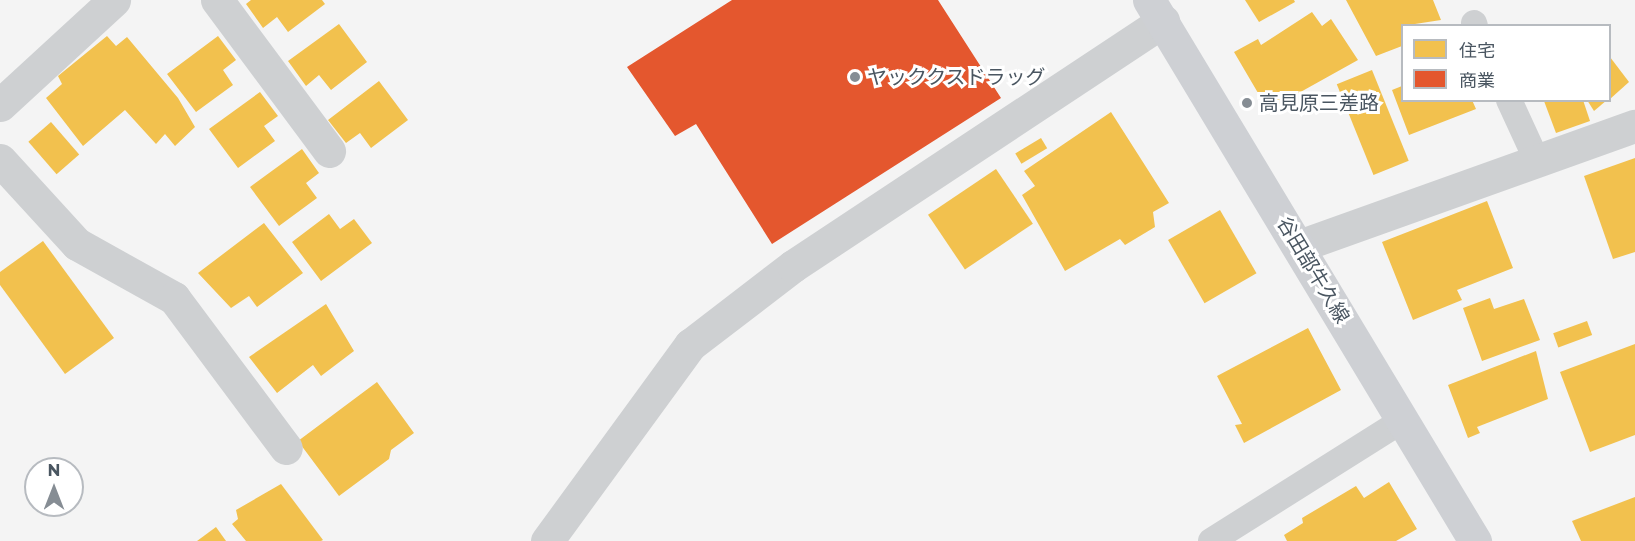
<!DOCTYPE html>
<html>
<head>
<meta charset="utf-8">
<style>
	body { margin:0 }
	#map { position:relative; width:1635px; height:541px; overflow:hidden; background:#f4f4f4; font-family:Montserrat,"Noto Sans JP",sans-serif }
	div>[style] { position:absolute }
	.homes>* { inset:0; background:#f2c14e; transform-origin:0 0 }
	.shops>* { inset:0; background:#e4572e }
	.lane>* { height:26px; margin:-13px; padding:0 13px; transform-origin:13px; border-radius:13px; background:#ced0d2 }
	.street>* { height:33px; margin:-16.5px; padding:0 16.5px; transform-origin:16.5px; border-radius:16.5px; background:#ced0d2 }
	.secondary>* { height:33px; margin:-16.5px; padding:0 16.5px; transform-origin:16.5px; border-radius:16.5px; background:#ced0d4 }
	.dots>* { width:16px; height:16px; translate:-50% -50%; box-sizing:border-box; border:3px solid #fff; border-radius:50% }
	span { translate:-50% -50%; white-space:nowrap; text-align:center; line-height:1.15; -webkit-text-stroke:6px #fff; paint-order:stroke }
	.poi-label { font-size:20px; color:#4a5661 }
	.left { translate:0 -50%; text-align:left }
	.street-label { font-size:20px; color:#4a5661 }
	.legend { position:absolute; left:1401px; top:24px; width:210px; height:78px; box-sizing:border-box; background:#fff; border:2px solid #b7bbc0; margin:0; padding:8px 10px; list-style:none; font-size:18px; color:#4a5661 }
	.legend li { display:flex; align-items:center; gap:12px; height:30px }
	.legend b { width:30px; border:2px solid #b7bbc0 }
	.north { position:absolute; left:24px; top:457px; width:60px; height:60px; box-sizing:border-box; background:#fff; border:2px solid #b7bbc0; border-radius:50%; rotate:0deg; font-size:16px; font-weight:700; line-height:24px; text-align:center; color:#4a5661 }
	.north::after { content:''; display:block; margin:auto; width:21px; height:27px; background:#868d94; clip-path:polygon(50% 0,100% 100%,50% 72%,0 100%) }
</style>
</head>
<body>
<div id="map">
	<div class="homes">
		<i style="clip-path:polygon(251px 0,322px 0,325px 4px,288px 32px,277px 17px,263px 28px,246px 4px)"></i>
		<i style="clip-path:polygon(1245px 0,1294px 0,1295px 2px,1259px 22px)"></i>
		<i style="clip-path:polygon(1346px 0,1433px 0,1441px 20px,1402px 26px,1402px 46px,1376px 56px)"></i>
		<i style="clip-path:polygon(1312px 12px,1322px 26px,1331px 19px,1358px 60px,1268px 110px,1234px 52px,1258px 39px,1261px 45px)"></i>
		<i style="clip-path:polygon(339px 24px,367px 62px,331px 90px,319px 75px,306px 86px,288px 61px)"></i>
		<i style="clip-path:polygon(107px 36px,116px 46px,127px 37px,178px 98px,195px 127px,175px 146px,165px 134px,156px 144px,125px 110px,83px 146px,46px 98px,62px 84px,58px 76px)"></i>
		<i style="clip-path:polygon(218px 36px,236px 60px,223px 70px,233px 85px,196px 112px,167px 74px)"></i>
		<i style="clip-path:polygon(1610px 57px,1629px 82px,1610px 99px)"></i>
		<i style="left:1372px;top:70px;width:98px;height:38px;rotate:68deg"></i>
		<i style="clip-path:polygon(379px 81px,408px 120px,371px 148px,360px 133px,346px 143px,328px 120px)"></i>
		<i style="clip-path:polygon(1402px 86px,1402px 100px,1472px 100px,1476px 109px,1409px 135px,1392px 90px)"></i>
		<i style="clip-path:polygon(260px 92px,278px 116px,264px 126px,275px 141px,238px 168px,209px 129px)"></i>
		<i style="clip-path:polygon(1583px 100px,1590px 121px,1556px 133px,1544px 101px)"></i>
		<i style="clip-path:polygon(1587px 100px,1607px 100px,1594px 111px)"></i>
		<i style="clip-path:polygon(1111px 112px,1169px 203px,1153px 212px,1155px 227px,1125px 245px,1120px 239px,1065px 271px,1022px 195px,1035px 186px,1024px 171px)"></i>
		<i style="left:51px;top:122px;width:43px;height:30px;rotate:49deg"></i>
		<i style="left:1041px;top:138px;width:12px;height:30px;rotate:59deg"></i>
		<i style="clip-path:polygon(302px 149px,319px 173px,306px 183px,317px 198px,279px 226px,250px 187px)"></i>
		<i style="clip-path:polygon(1635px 158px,1635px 252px,1613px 259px,1584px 176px)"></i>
		<i style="left:996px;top:169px;width:66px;height:82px;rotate:56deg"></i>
		<i style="clip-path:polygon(1487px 201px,1513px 268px,1457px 290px,1462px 300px,1413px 320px,1382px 242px)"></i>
		<i style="left:1220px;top:210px;width:73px;height:60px;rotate:60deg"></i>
		<i style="clip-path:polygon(329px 214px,340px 229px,354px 219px,372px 243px,321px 281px,292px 242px)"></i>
		<i style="clip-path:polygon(264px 223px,303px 273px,257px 307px,249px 296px,231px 308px,198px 273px)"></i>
		<i style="clip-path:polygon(43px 241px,114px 338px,65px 374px,0 285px,0 272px)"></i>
		<i style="clip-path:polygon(1490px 298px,1494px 309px,1524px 299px,1540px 340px,1482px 361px,1463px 308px)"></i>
		<i style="clip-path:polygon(326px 304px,354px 351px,321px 376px,313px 365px,277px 393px,249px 357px)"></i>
		<i style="left:1587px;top:321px;width:15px;height:36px;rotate:70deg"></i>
		<i style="clip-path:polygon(1308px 328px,1341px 390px,1244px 443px,1235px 425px,1242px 424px,1217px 376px)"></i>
		<i style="clip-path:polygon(1635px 344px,1635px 435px,1590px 452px,1560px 372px)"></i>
		<i style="clip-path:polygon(1536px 351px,1548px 399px,1477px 427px,1480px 433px,1468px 438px,1448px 385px)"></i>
		<i style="clip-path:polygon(377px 382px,414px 433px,391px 450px,389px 459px,339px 496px,298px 441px)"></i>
		<i style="clip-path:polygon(1389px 482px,1417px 529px,1396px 541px,1287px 541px,1284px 535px,1303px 523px,1302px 518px,1356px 486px,1364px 498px)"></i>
		<i style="clip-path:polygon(281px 484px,323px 540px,321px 541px,246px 541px,232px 524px,238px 519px,236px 510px)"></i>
		<i style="clip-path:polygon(1635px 497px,1635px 541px,1581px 541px,1572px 521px)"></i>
		<i style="clip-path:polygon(216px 527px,226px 541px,197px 541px)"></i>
	</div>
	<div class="shops">
		<i style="clip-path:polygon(732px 0,938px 0,1001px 98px,772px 244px,696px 124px,675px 136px,627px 67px)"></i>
	</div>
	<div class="lane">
		<i style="left:1474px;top:23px;width:3px;rotate:72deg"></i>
		<i style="left:1509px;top:100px;width:67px;rotate:65.3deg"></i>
		<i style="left:1211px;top:541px;width:227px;rotate:-32.2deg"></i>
	</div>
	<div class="street">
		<i style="left:217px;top:0;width:188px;rotate:53.4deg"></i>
		<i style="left:0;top:105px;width:155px;rotate:-42.6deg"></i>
		<i style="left:0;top:160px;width:114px;rotate:47.5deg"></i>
		<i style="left:77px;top:244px;width:111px;rotate:29.1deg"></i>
		<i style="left:174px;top:298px;width:187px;rotate:53.3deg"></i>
		<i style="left:1299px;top:246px;width:357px;rotate:-19.7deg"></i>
		<i style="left:547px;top:541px;width:243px;rotate:-53.9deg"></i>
		<i style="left:690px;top:345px;width:130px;rotate:-37.5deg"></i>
		<i style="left:793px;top:266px;width:444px;rotate:-33.5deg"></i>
	</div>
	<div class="secondary">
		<i style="left:1149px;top:0;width:632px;rotate:58.93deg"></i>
	</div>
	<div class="dots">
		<i style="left:855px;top:77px;background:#868d94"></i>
		<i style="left:1247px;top:103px;background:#868d94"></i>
	</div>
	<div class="poi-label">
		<span class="left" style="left:867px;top:77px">ヤッククスドラッグ</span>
		<span class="left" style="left:1259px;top:103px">高見原三差路</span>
	</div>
	<div class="street-label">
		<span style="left:1313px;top:270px;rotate:59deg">谷田部牛久線</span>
	</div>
	<ul class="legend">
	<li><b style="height:16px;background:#f2c14e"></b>住宅</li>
	<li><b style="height:16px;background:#e4572e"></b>商業</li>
	</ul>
	<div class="north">N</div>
</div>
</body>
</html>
